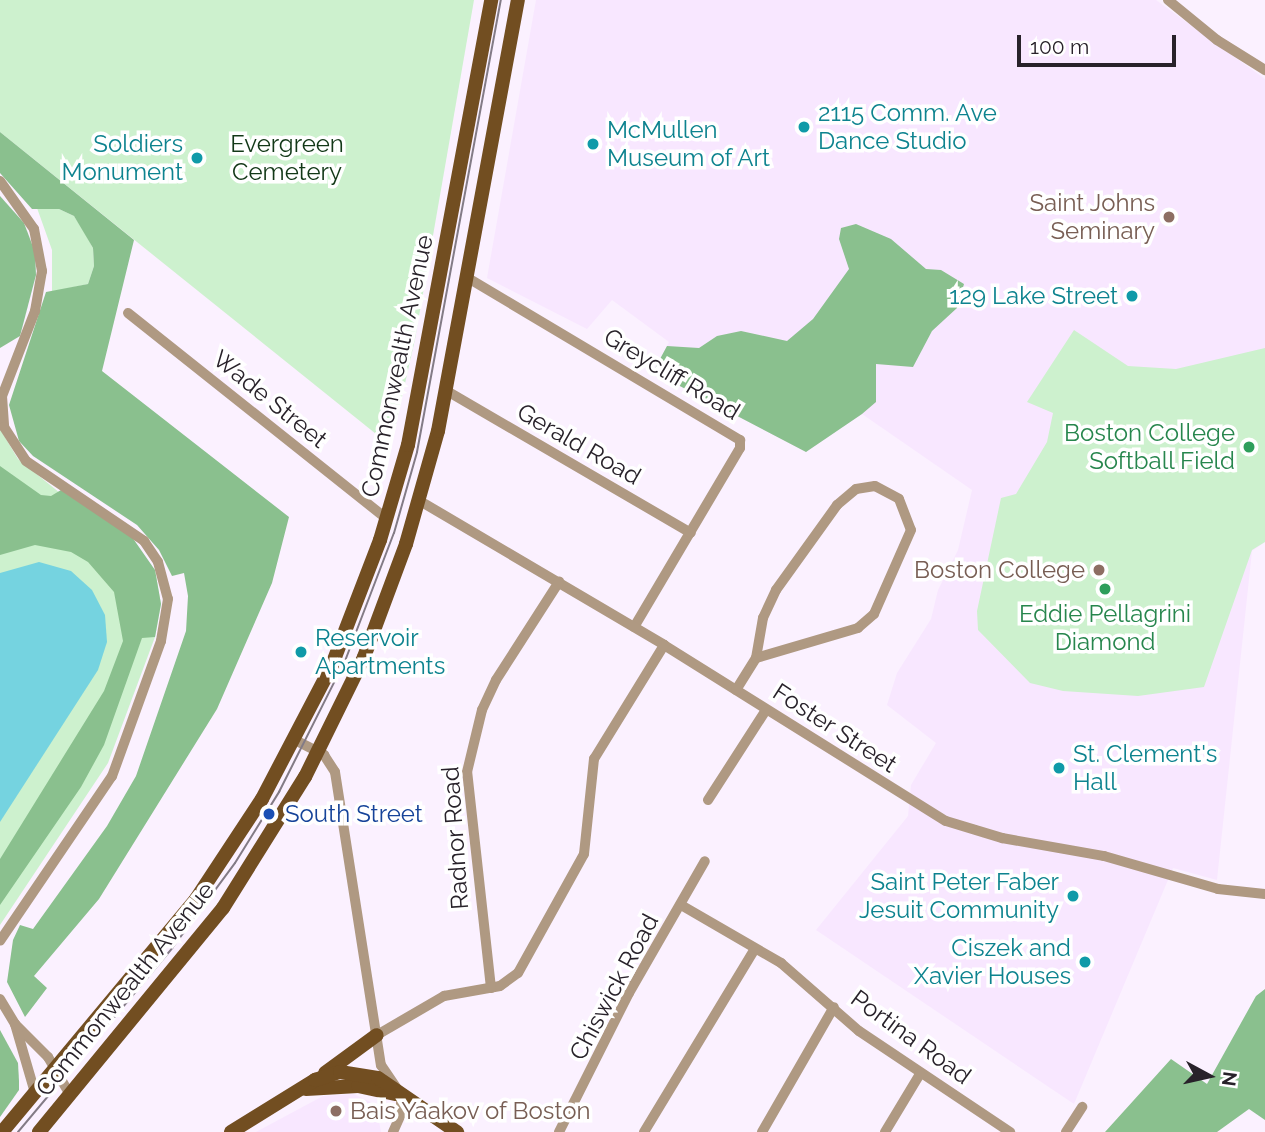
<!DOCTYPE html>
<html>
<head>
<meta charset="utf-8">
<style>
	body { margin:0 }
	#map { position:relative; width:1265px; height:1132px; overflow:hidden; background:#fbf1ff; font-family:Raleway,sans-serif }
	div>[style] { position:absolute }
	.built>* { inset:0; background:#f8e7ff }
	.green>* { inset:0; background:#cdf1ce }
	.forest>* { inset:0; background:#8ac08e }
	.water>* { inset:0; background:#75d3e0 }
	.minor>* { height:10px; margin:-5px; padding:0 5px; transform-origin:5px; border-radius:5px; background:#af9982 }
	.major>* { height:14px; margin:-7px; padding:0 7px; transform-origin:7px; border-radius:7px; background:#724e21 }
	.tram>* { height:2px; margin:-1px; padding:0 1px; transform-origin:1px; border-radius:1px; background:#837b86 }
	.dots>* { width:19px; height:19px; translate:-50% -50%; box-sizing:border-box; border:4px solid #fff; border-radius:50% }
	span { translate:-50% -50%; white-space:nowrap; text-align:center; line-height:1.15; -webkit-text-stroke:7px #fff; paint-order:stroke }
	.culture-label { font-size:24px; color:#0d838f }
	.left { translate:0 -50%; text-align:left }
	.right { translate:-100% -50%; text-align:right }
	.park-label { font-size:24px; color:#123817 }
	.education-label { font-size:24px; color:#785e54 }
	.street-label { font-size:24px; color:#28222a }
	.leisure-label { font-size:24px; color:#27864d }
	.transit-label { font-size:24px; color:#164399 }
	.north { position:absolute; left:1174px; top:1041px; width:70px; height:70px; -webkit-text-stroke:5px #fff; paint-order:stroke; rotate:98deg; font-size:19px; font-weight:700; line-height:28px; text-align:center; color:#28222a }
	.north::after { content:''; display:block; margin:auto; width:24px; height:32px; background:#28222a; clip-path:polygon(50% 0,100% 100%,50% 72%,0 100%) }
	.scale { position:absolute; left:1017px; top:35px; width:159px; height:32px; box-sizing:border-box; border:4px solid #28222a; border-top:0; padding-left:9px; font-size:21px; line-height:24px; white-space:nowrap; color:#28222a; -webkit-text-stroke:5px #fff; paint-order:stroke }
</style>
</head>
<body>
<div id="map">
	<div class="built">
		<i style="clip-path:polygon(536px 0,1156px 0,1265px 79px,1265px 542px,1252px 551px,1217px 880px,1173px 868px,1074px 1104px,816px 930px,908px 816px,911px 785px,936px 743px,887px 705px,897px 673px,931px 619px,938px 590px,958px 550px,972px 490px,862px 414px,806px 452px,653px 372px,669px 342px,612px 300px,587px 329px,487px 278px)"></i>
		<i style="clip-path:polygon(354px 1094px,376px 1105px,381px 1132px,256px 1132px,323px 1096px)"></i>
	</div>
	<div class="green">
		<i style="clip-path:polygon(0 0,474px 0,415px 339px,391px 446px,0 132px)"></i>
		<i style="clip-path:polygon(37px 208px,59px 209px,74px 216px,82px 228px,93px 248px,94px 266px,88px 284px,52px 292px,52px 250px)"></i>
		<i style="clip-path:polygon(1074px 330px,1128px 366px,1176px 369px,1265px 348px,1265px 542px,1252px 550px,1204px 687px,1138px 696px,1063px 691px,1030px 683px,978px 630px,977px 611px,1001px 498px,1016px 494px,1047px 442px,1053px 413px,1027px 402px)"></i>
		<i style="clip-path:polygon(0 429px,18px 459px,155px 570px,161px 604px,155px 637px,108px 763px,0 925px)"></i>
	</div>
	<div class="forest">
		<i style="clip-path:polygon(0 132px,134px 240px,102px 371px,289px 517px,272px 583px,217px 709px,99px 899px,34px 976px,47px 988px,25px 1017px,7px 982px,13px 940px,20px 925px,33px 929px,107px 826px,136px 776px,186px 631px,188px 596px,184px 573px,172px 576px,159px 550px,137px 525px,33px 456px,19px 441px,9px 405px,46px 292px,88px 284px,94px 266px,93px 248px,74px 216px,59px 209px,32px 209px,0 173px)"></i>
		<i style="clip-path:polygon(0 196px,24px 223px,35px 252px,36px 275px,20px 336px,0 348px)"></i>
		<i style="clip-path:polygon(856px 224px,891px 239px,926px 269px,941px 270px,964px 284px,957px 308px,932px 331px,913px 367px,876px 364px,876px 402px,862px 414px,806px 452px,653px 372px,667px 346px,699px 348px,717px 336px,741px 331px,787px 341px,813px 319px,849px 269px,839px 239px,841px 228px)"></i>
		<i style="clip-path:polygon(0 466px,41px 495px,51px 496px,61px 490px,132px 537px,155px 570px,161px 604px,155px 637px,142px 638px,104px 745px,81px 787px,0 905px,0 859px,104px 691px,123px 641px,114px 592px,88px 562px,71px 552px,35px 545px,0 555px)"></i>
		<i style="clip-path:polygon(1265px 989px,1265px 1120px,1249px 1109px,1217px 1132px,1105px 1132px,1171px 1059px,1207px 1084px,1256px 996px)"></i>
		<i style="clip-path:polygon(0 1030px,18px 1063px,19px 1081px,19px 1090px,0 1117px)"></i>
	</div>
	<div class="water">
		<i style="clip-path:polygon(39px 562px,71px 571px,92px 590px,105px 615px,107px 642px,98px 670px,0 822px,0 573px)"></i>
	</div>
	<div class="minor">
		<i style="left:1168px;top:0;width:63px;rotate:39.2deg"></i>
		<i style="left:1217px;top:40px;width:57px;rotate:32deg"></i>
		<i style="left:0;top:181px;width:59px;rotate:54.7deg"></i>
		<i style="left:34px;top:229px;width:43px;rotate:79.2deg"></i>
		<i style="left:42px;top:271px;width:41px;rotate:99.9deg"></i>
		<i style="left:35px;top:311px;width:91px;rotate:111.2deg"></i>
		<i style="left:2px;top:396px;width:31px;rotate:86deg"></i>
		<i style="left:4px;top:427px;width:40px;rotate:57.1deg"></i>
		<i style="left:26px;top:461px;width:143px;rotate:34.1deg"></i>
		<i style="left:144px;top:541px;width:25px;rotate:56deg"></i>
		<i style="left:158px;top:562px;width:38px;rotate:75deg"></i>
		<i style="left:168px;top:599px;width:43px;rotate:99.5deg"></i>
		<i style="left:161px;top:641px;width:144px;rotate:109.9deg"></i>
		<i style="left:112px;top:776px;width:199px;rotate:124.2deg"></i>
		<i style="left:468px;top:278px;width:317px;rotate:30.8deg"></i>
		<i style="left:740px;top:440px;width:8px;rotate:90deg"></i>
		<i style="left:740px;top:448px;width:208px;rotate:120.6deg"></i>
		<i style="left:128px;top:313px;width:331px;rotate:38.5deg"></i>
		<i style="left:447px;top:391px;width:282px;rotate:30.2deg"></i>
		<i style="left:420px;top:501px;width:283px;rotate:30.5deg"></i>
		<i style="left:664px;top:645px;width:332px;rotate:32deg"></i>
		<i style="left:946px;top:821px;width:59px;rotate:16.9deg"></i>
		<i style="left:1002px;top:838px;width:104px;rotate:10deg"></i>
		<i style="left:1104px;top:856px;width:119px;rotate:16.1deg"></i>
		<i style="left:1218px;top:889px;width:47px;rotate:6.1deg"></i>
		<i style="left:736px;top:690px;width:38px;rotate:-58deg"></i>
		<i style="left:756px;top:658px;width:41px;rotate:-80.1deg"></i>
		<i style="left:763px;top:618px;width:31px;rotate:-65deg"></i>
		<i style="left:776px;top:590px;width:105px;rotate:-54.3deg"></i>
		<i style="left:837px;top:505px;width:25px;rotate:-40deg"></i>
		<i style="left:856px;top:489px;width:19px;rotate:-9deg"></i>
		<i style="left:875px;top:486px;width:27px;rotate:28deg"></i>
		<i style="left:899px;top:499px;width:33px;rotate:69deg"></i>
		<i style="left:911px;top:530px;width:92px;rotate:113.8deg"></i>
		<i style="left:874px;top:614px;width:21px;rotate:139deg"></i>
		<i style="left:858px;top:628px;width:106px;rotate:163.6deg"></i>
		<i style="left:295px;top:740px;width:33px;rotate:27deg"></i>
		<i style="left:324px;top:755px;width:20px;rotate:57deg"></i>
		<i style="left:335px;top:772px;width:297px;rotate:81.1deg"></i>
		<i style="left:381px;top:1065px;width:36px;rotate:56deg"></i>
		<i style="left:401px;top:1095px;width:19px;rotate:90deg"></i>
		<i style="left:401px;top:1114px;width:20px;rotate:114deg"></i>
		<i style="left:708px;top:800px;width:107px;rotate:-57.2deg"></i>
		<i style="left:681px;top:905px;width:116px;rotate:30.1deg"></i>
		<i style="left:781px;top:963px;width:103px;rotate:41.1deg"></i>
		<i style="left:859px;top:1031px;width:182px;rotate:33.8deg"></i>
		<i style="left:491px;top:988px;width:217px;rotate:-96.3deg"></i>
		<i style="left:467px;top:772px;width:64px;rotate:-76.4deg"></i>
		<i style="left:482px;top:710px;width:33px;rotate:-65deg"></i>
		<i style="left:496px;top:680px;width:117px;rotate:-57.3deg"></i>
		<i style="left:0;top:999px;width:29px;rotate:59deg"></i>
		<i style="left:15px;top:1024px;width:47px;rotate:45deg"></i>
		<i style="left:48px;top:1057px;width:42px;rotate:59.7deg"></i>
		<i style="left:15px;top:1024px;width:72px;rotate:73.8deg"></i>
		<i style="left:377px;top:1035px;width:78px;rotate:-30.2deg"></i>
		<i style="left:444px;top:996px;width:57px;rotate:-10.1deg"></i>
		<i style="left:500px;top:986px;width:22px;rotate:-36deg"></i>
		<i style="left:518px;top:973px;width:136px;rotate:-61deg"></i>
		<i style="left:584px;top:854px;width:96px;rotate:-84deg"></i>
		<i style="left:594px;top:759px;width:134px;rotate:-58.4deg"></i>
		<i style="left:559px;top:1132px;width:156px;rotate:-63.3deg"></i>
		<i style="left:629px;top:993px;width:152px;rotate:-60.1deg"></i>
		<i style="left:644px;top:1132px;width:214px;rotate:-58.8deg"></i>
		<i style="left:762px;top:1132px;width:144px;rotate:-60.1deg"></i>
		<i style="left:885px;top:1132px;width:68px;rotate:-58.9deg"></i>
		<i style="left:1066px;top:1132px;width:30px;rotate:-57deg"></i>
	</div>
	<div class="major">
		<i style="left:325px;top:1073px;width:64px;rotate:-36.2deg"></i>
		<i style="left:306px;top:1089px;width:52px;rotate:-3.3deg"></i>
		<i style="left:358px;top:1086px;width:39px;rotate:12deg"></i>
		<i style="left:2px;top:1132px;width:303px;rotate:-50.2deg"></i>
		<i style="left:196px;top:899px;width:120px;rotate:-56.6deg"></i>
		<i style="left:262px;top:799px;width:151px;rotate:-62.4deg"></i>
		<i style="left:332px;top:665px;width:134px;rotate:-69deg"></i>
		<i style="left:380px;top:540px;width:99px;rotate:-73.6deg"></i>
		<i style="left:408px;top:445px;width:453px;rotate:-79.4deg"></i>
		<i style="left:39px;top:1132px;width:290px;rotate:-50.6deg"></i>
		<i style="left:223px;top:908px;width:155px;rotate:-58deg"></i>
		<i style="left:305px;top:777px;width:134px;rotate:-63.8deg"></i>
		<i style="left:364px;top:657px;width:121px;rotate:-69.6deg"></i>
		<i style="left:406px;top:544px;width:117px;rotate:-74.2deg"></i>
		<i style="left:438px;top:431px;width:438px;rotate:-79.5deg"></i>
		<i style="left:231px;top:1132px;width:99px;rotate:-31.8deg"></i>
		<i style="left:315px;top:1080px;width:26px;rotate:-18deg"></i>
		<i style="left:340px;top:1072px;width:38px;rotate:9deg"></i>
		<i style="left:378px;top:1078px;width:96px;rotate:34.4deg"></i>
	</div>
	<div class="tram">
		<i style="left:18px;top:1132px;width:241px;rotate:-50deg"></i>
		<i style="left:173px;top:947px;width:104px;rotate:-53.6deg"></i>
		<i style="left:235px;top:863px;width:84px;rotate:-58.2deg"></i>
		<i style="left:279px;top:792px;width:147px;rotate:-63.3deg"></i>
		<i style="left:345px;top:661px;width:137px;rotate:-69.1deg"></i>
		<i style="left:394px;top:533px;width:84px;rotate:-74.1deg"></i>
		<i style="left:417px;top:452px;width:460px;rotate:-79.5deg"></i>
	</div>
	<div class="dots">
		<i style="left:804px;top:127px;background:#0f9aa8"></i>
		<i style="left:593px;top:144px;background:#0f9aa8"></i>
		<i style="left:197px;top:158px;background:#0f9aa8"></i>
		<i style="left:1169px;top:217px;background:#8d6e63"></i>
		<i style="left:1132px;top:296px;background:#0f9aa8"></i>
		<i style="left:1249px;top:447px;background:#2e9e5b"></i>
		<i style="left:1099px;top:570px;background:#8d6e63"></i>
		<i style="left:1105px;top:589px;background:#2e9e5b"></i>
		<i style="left:301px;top:652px;background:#0f9aa8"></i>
		<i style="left:1059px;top:768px;background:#0f9aa8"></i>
		<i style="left:269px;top:814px;background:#1a4fb4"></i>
		<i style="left:1073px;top:896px;background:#0f9aa8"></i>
		<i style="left:1085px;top:962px;background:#0f9aa8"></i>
		<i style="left:336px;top:1111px;background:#8d6e63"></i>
	</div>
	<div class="culture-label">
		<span class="left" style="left:818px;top:127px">2115 Comm. Ave<br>Dance Studio</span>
		<span class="left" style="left:607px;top:144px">McMullen<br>Museum of Art</span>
		<span class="right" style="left:183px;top:158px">Soldiers<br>Monument</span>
		<span class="right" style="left:1118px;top:296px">129 Lake Street</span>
		<span class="left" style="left:315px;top:652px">Reservoir<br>Apartments</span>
		<span class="left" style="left:1073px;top:768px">St. Clement's<br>Hall</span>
		<span class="right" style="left:1059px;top:896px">Saint Peter Faber<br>Jesuit Community</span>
		<span class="right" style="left:1071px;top:962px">Ciszek and<br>Xavier Houses</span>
	</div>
	<div class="park-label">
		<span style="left:287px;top:158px">Evergreen<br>Cemetery</span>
	</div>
	<div class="education-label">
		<span class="right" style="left:1155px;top:217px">Saint Johns<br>Seminary</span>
		<span class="right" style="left:1085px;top:570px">Boston College</span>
		<span class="left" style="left:350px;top:1111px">Bais Yaakov of Boston</span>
	</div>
	<div class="street-label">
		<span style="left:397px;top:366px;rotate:-78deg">Commonwealth Avenue</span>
		<span style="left:672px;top:374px;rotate:31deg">Greycliff Road</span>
		<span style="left:270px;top:399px;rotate:39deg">Wade Street</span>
		<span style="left:579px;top:444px;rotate:30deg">Gerald Road</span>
		<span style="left:835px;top:728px;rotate:33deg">Foster Street</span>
		<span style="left:455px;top:838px;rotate:-94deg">Radnor Road</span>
		<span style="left:614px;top:987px;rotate:-62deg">Chiswick Road</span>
		<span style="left:125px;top:989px;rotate:-51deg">Commonwealth Avenue</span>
		<span style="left:911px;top:1037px;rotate:36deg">Portina Road</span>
	</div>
	<div class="leisure-label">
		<span class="right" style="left:1235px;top:447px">Boston College<br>Softball Field</span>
		<span style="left:1105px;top:628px">Eddie Pellagrini<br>Diamond</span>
	</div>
	<div class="transit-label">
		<span class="left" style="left:285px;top:814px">South Street</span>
	</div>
	<div class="north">N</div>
	<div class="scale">100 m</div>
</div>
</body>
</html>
